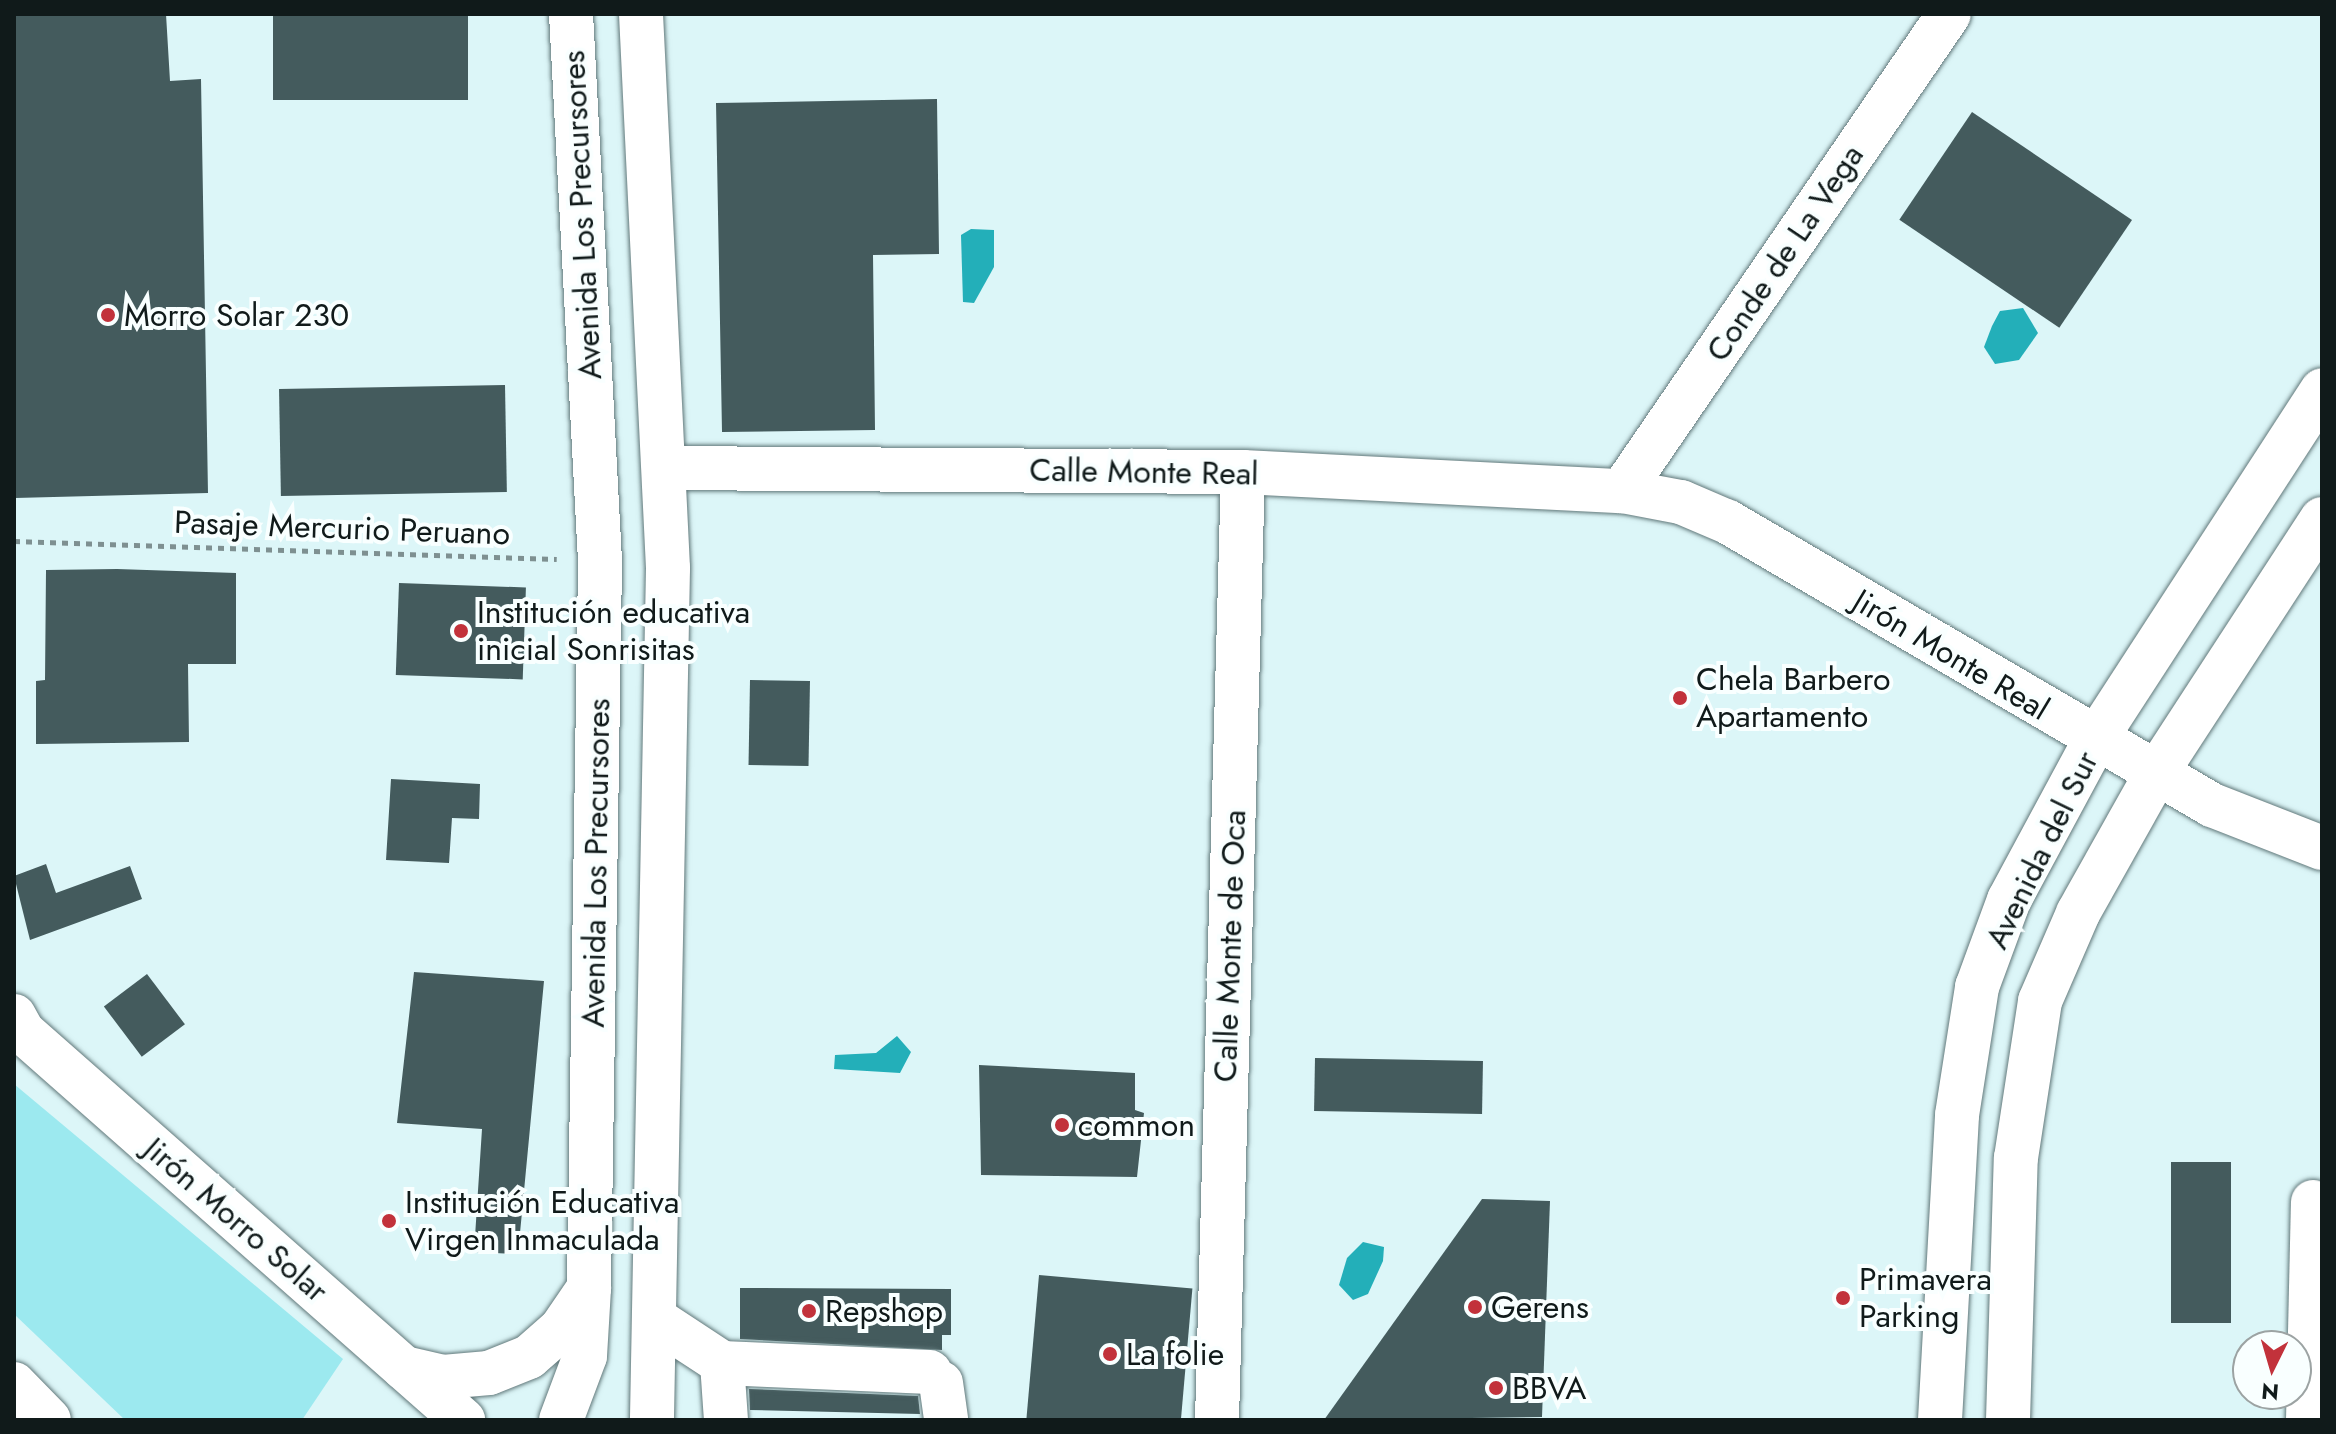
<!DOCTYPE html>
<html>
<head>
<meta charset="utf-8">
<style>
	body { margin:0 }
	#map { position:relative; width:2336px; height:1434px; overflow:hidden; background:#dcf6f8; font-family:Jost,sans-serif }
	div>[style] { position:absolute }
	.green>* { inset:0; background:#9ce9ef }
	.water>* { inset:0; background:#23afb9 }
	.building>* { inset:0; background:#445b5d; transform-origin:0 0 }
	.path>* { height:5px; margin-top:-2.5px; transform-origin:0; background:repeating-linear-gradient(90deg,#7e9091 0 6px,transparent 0 12px) }
	.roads { filter:drop-shadow(0 0 2px #61787a) drop-shadow(0 0 2px #61787a) }
	.minor>* { height:44px; margin:-22px; padding:0 22px; transform-origin:22px; border-radius:22px; background:#fff }
	.highway>* { height:44px; margin:-22px; padding:0 22px; transform-origin:22px; border-radius:22px; background:#fff }
	.dots>* { width:22px; height:22px; translate:-50% -50%; box-sizing:border-box; border:4px solid #f9ffff; border-radius:50% }
	span { translate:-50% -50%; white-space:nowrap; text-align:center; line-height:1.15; -webkit-text-stroke:8px #f9ffff; paint-order:stroke }
	.street-label { font-size:32px; color:#101a1a }
	.poi-label { font-size:32px; color:#101a1a }
	.left { translate:0 -50%; text-align:left }
	.frame { position:absolute; inset:0; border:16px solid #101a1a; pointer-events:none }
	.north { position:absolute; left:2232px; top:1330px; width:80px; height:80px; box-sizing:border-box; background:#f9ffff; border:2px solid #9ca3a3; border-radius:50%; rotate:185deg; font-size:22px; font-weight:700; line-height:32px; text-align:center; color:#101a1a }
	.north::after { content:''; display:block; margin:auto; width:28px; height:36px; background:#c2323b; clip-path:polygon(50% 0,100% 100%,50% 72%,0 100%) }
</style>
</head>
<body>
<div id="map">
	<div class="green">
		<i style="clip-path:polygon(14px 1084px,343px 1359px,302px 1420px,125px 1420px,15px 1315px)"></i>
	</div>
	<div class="water">
		<i style="clip-path:polygon(971px 229px,994px 230px,994px 267px,974px 303px,963px 302px,961px 235px)"></i>
		<i style="clip-path:polygon(2023px 308px,2038px 333px,2019px 360px,1995px 364px,1984px 347px,1992px 326px,2000px 311px)"></i>
		<i style="clip-path:polygon(897px 1036px,911px 1052px,900px 1073px,834px 1069px,835px 1055px,876px 1053px)"></i>
		<i style="clip-path:polygon(1363px 1242px,1384px 1247px,1383px 1261px,1368px 1294px,1353px 1300px,1339px 1285px,1347px 1258px)"></i>
	</div>
	<div class="building">
		<i style="clip-path:polygon(14px 14px,166px 14px,170px 81px,201px 79px,208px 493px,15px 498px)"></i>
		<i style="left:273px;top:14px;width:195px;height:86px"></i>
		<i style="clip-path:polygon(937px 99px,939px 254px,873px 255px,875px 430px,722px 432px,716px 103px)"></i>
		<i style="left:1972px;top:112px;width:193px;height:130px;rotate:34deg"></i>
		<i style="left:505px;top:385px;width:107px;height:226px;rotate:89deg"></i>
		<i style="clip-path:polygon(117px 569px,236px 573px,236px 664px,188px 664px,189px 742px,36px 744px,36px 681px,45px 680px,46px 570px)"></i>
		<i style="left:399px;top:583px;width:127px;height:92px;rotate:2deg"></i>
		<i style="left:750px;top:680px;width:60px;height:85px;rotate:1deg"></i>
		<i style="clip-path:polygon(391px 779px,480px 784px,479px 819px,452px 818px,449px 863px,386px 860px)"></i>
		<i style="clip-path:polygon(46px 864px,56px 893px,130px 866px,142px 899px,30px 940px,14px 876px)"></i>
		<i style="clip-path:polygon(414px 972px,544px 981px,518px 1254px,474px 1252px,482px 1129px,397px 1123px)"></i>
		<i style="left:147px;top:974px;width:63px;height:54px;rotate:53deg"></i>
		<i style="left:1315px;top:1058px;width:168px;height:53px;rotate:1deg"></i>
		<i style="clip-path:polygon(979px 1065px,1135px 1073px,1135px 1110px,1144px 1113px,1137px 1177px,981px 1175px)"></i>
		<i style="left:2171px;top:1162px;width:60px;height:161px"></i>
		<i style="clip-path:polygon(1482px 1199px,1550px 1201px,1542px 1417px,1324px 1420px)"></i>
		<i style="left:1039px;top:1275px;width:154px;height:145px;rotate:5deg"></i>
		<i style="clip-path:polygon(740px 1288px,951px 1289px,951px 1335px,942px 1335px,942px 1350px,740px 1339px)"></i>
		<i style="clip-path:polygon(749px 1389px,918px 1396px,920px 1414px,750px 1410px)"></i>
	</div>
	<div class="path">
		<i style="left:14px;top:541px;width:543px;rotate:1.9deg"></i>
	</div>
	<div class="roads">
		<div class="minor">
			<i style="left:641px;top:14px;width:555px;rotate:87.21deg"></i>
			<i style="left:668px;top:568px;width:852px;rotate:91.08deg"></i>
			<i style="left:665px;top:468px;width:578px;rotate:0.4deg"></i>
			<i style="left:1243px;top:472px;width:379px;rotate:2.9deg"></i>
			<i style="left:1622px;top:491px;width:60px;rotate:10.6deg"></i>
			<i style="left:1681px;top:502px;width:51px;rotate:23.1deg"></i>
			<i style="left:1728px;top:522px;width:561px;rotate:30.32deg"></i>
			<i style="left:2212px;top:805px;width:118px;rotate:21.4deg"></i>
			<i style="left:1622px;top:491px;width:578px;rotate:-55.57deg"></i>
			<i style="left:14px;top:1016px;width:18px;rotate:61deg"></i>
			<i style="left:23px;top:1032px;width:587px;rotate:41.41deg"></i>
			<i style="left:655px;top:1319px;width:80px;rotate:33.3deg"></i>
			<i style="left:722px;top:1363px;width:57px;rotate:86deg"></i>
			<i style="left:722px;top:1363px;width:208px;rotate:2.5deg"></i>
			<i style="left:404px;top:1368px;width:40px;rotate:13deg"></i>
			<i style="left:443px;top:1377px;width:46px;rotate:-5deg"></i>
			<i style="left:489px;top:1373px;width:43px;rotate:-21.8deg"></i>
			<i style="left:529px;top:1357px;width:43px;rotate:-41.2deg"></i>
			<i style="left:561px;top:1329px;width:50px;rotate:-55.7deg"></i>
			<i style="left:941px;top:1383px;width:37px;rotate:82deg"></i>
			<i style="left:561px;top:1420px;width:68px;rotate:-69.4deg"></i>
			<i style="left:585px;top:1356px;width:68px;rotate:-86.6deg"></i>
			<i style="left:589px;top:1288px;width:727px;rotate:-89.13deg"></i>
			<i style="left:600px;top:561px;width:548px;rotate:-93.03deg"></i>
			<i style="left:1217px;top:1420px;width:948px;rotate:-88.43deg"></i>
			<i style="left:1940px;top:1420px;width:305px;rotate:-86.8deg"></i>
			<i style="left:1957px;top:1115px;width:130px;rotate:-81.1deg"></i>
			<i style="left:1977px;top:987px;width:93px;rotate:-69.8deg"></i>
			<i style="left:2009px;top:900px;width:182px;rotate:-61.7deg"></i>
			<i style="left:2095px;top:740px;width:417px;rotate:-57deg"></i>
			<i style="left:2008px;top:1420px;width:262px;rotate:-88.3deg"></i>
			<i style="left:2016px;top:1158px;width:159px;rotate:-81.3deg"></i>
			<i style="left:2040px;top:1001px;width:96px;rotate:-66.6deg"></i>
			<i style="left:2078px;top:913px;width:162px;rotate:-60.7deg"></i>
			<i style="left:2157px;top:772px;width:302px;rotate:-56.9deg"></i>
			<i style="left:2308px;top:1420px;width:218px;rotate:-88.7deg"></i>
		</div>
		<div class="highway">
			<i style="left:14px;top:1384px;width:50px;rotate:45.8deg"></i>
		</div>
	</div>
	<div class="dots">
		<i style="left:108px;top:315px;background:#c2323b"></i>
		<i style="left:461px;top:631px;background:#c2323b"></i>
		<i style="left:1680px;top:698px;background:#c2323b"></i>
		<i style="left:1062px;top:1125px;background:#c2323b"></i>
		<i style="left:389px;top:1221px;background:#c2323b"></i>
		<i style="left:1843px;top:1298px;background:#c2323b"></i>
		<i style="left:1475px;top:1307px;background:#c2323b"></i>
		<i style="left:809px;top:1311px;background:#c2323b"></i>
		<i style="left:1110px;top:1354px;background:#c2323b"></i>
		<i style="left:1496px;top:1388px;background:#c2323b"></i>
	</div>
	<div class="street-label">
		<span style="left:582px;top:215px;rotate:-93deg">Avenida Los Precursores</span>
		<span style="left:1785px;top:253px;rotate:-56deg">Conde de La Vega</span>
		<span style="left:1144px;top:472px;rotate:1deg">Calle Monte Real</span>
		<span style="left:342px;top:528px;rotate:2deg">Pasaje Mercurio Peruano</span>
		<span style="left:1951px;top:655px;rotate:31deg">Jirón Monte Real</span>
		<span style="left:2042px;top:850px;rotate:-64deg">Avenida del Sur</span>
		<span style="left:596px;top:863px;rotate:-89deg">Avenida Los Precursores</span>
		<span style="left:1230px;top:946px;rotate:-88deg">Calle Monte de Oca</span>
		<span style="left:236px;top:1220px;rotate:41deg">Jirón Morro Solar</span>
	</div>
	<div class="poi-label">
		<span class="left" style="left:124px;top:315px">Morro Solar 230</span>
		<span class="left" style="left:477px;top:631px">Institución educativa<br>inicial Sonrisitas</span>
		<span class="left" style="left:1696px;top:698px">Chela Barbero<br>Apartamento</span>
		<span class="left" style="left:1078px;top:1125px">common</span>
		<span class="left" style="left:405px;top:1221px">Institución Educativa<br>Virgen Inmaculada</span>
		<span class="left" style="left:1859px;top:1298px">Primavera<br>Parking</span>
		<span class="left" style="left:1491px;top:1307px">Gerens</span>
		<span class="left" style="left:825px;top:1311px">Repshop</span>
		<span class="left" style="left:1126px;top:1354px">La folie</span>
		<span class="left" style="left:1512px;top:1388px">BBVA</span>
	</div>
	<div class="frame"></div>
	<div class="north">N</div>
</div>
</body>
</html>
